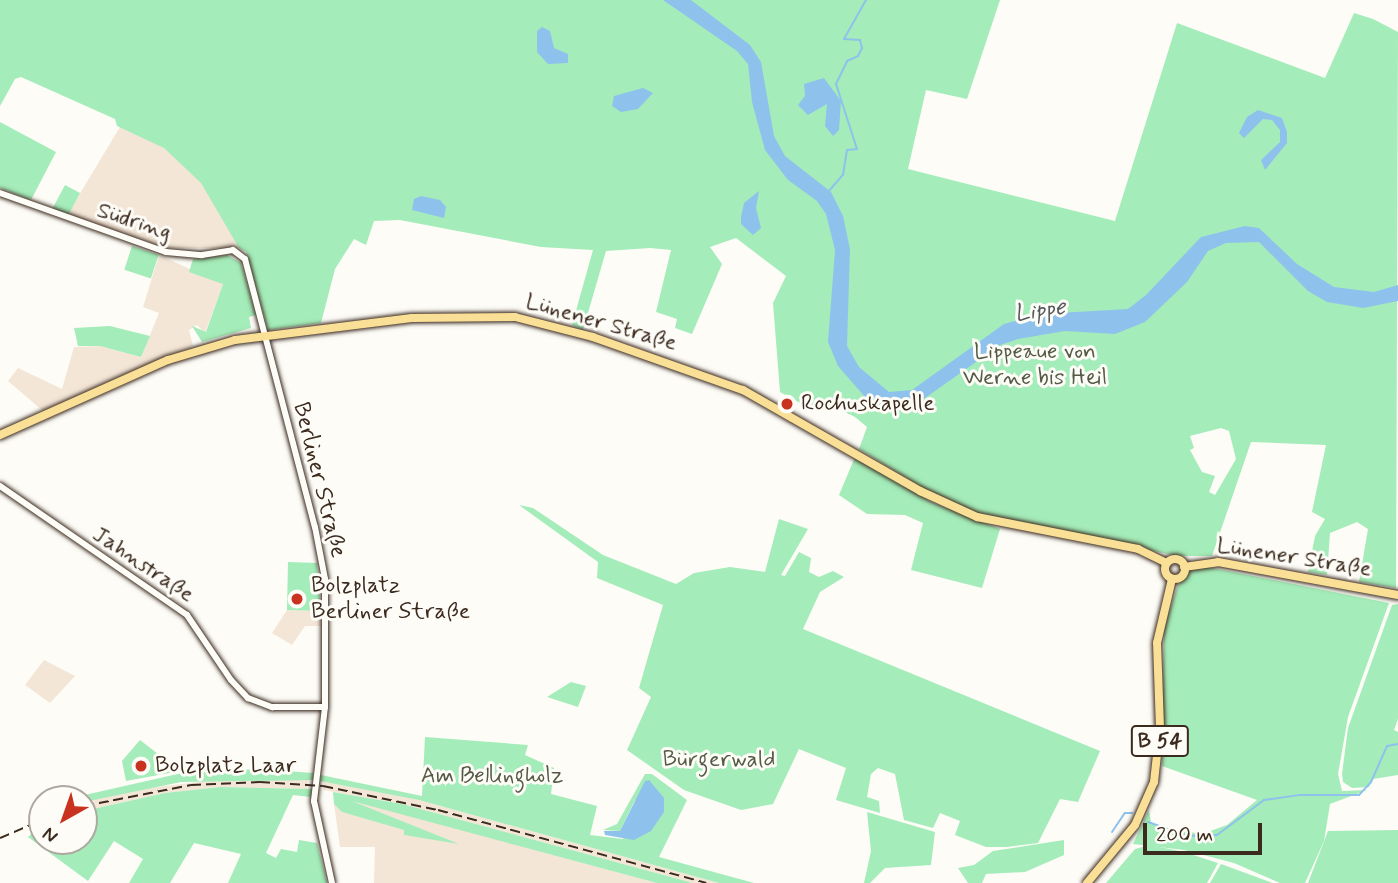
<!DOCTYPE html>
<html>
<head>
<meta charset="utf-8">
<style>
	body { margin:0 }
	#map { position:relative; width:1398px; height:883px; overflow:hidden; background:#fdfcf7; font-family:Mynerve,sans-serif }
	div>[style] { position:absolute }
	.built>* { inset:0; background:#f3e6d7 }
	.green>* { inset:0; background:#a4ecb9; transform-origin:0 0 }
	.water>* { inset:0; background:#8ec2ec }
	.stream>* { height:2px; margin:-1px; padding:0 1px; transform-origin:1px; border-radius:1px; background:#8ec2ec }
	.roads { filter:drop-shadow(0 0 2px #3b2a1e) drop-shadow(0 0 2px #3b2a1e) }
	.minor>* { height:6px; margin:-3px; padding:0 3px; transform-origin:3px; border-radius:3px; background:#fdfcf7 }
	.major>* { height:8px; margin:-4px; padding:0 4px; transform-origin:4px; border-radius:4px; background:#fadf96 }
	.major>.ring { margin:-4px; padding:0; box-sizing:content-box; background:none; border:8px solid #fadf96; border-radius:50% }
	.rail>* { height:2px; margin-top:-1px; transform-origin:0; background:repeating-linear-gradient(90deg,#3b2a1e 0 10px,transparent 0 15px) }
	.dots>* { width:19px; height:19px; translate:-50% -50%; box-sizing:border-box; border:4px solid #fdfcf7; border-radius:50% }
	span { translate:-50% -50%; white-space:nowrap; text-align:center; line-height:1.15; -webkit-text-stroke:6px #fdfcf7; paint-order:stroke }
	.shield-label span { padding:2px 5px; background:#fdfcf7; border:2px solid; border-radius:5px; -webkit-text-stroke-width:0 }
	.shield-label { font-size:21px; color:#3b2a1e; font-weight:700 }
	.street-label { font-size:23px; color:#3b2a1e }
	.park-label { font-size:23px; color:#555a45 }
	.poi-label { font-size:23px; color:#3b2a1e }
	.left { translate:0 -50%; text-align:left }
	.water-label { font-size:24px; color:#54585c; font-style:italic }
	.north { position:absolute; left:28px; top:785px; width:70px; height:70px; box-sizing:border-box; background:#fdfcf7; border:2px solid #afa8a0; border-radius:50%; rotate:220deg; font-size:19px; font-weight:700; line-height:28px; text-align:center; color:#3b2a1e }
	.north::after { content:''; display:block; margin:auto; width:24px; height:32px; background:#c8321e; clip-path:polygon(50% 0,100% 100%,50% 72%,0 100%) }
	.scale { position:absolute; left:1143px; top:823px; width:119px; height:32px; box-sizing:border-box; border:4px solid #3b2a1e; border-top:0; padding-left:9px; font-size:21px; line-height:24px; white-space:nowrap; color:#3b2a1e; -webkit-text-stroke:5px #fdfcf7; paint-order:stroke }
</style>
</head>
<body>
<div id="map">
	<div class="built">
		<i style="clip-path:polygon(120px 127px,177px 149px,211px 180px,239px 248px,166px 248px,67px 215px)"></i>
		<i style="clip-path:polygon(159px 255px,223px 284px,205px 333px,197px 325px,189px 330px,193px 346px,43px 411px,8px 381px,18px 368px,62px 389px,74px 347px,100px 346px,141px 357px,159px 313px,143px 307px)"></i>
		<i style="clip-path:polygon(287px 610px,321px 611px,321px 626px,305px 626px,292px 645px,272px 633px)"></i>
		<i style="clip-path:polygon(44px 660px,75px 676px,50px 703px,25px 685px)"></i>
		<i style="clip-path:polygon(233px 778px,308px 780px,307px 789px,220px 787px,165px 793px,84px 811px,84px 802px,131px 790px)"></i>
		<i style="clip-path:polygon(324px 781px,419px 800px,719px 883px,693px 883px,402px 804px,323px 790px)"></i>
		<i style="clip-path:polygon(344px 798px,657px 883px,374px 883px,375px 847px,340px 847px,334px 804px,343px 812px,404px 830px,405px 835px,453px 842px)"></i>
	</div>
	<div class="green">
		<i style="clip-path:polygon(evenodd,0 0,1000px 0,967px 99px,926px 90px,908px 169px,1115px 221px,1177px 23px,1325px 78px,1354px 13px,1373px 19px,1398px 32px,1396px 588px,1359px 582px,1368px 529px,1357px 522px,1330px 533px,1327px 575px,1308px 572px,1315px 536px,1325px 519px,1312px 512px,1326px 445px,1251px 442px,1212px 556px,1178px 556px,971px 514px,936px 496px,859px 449px,867px 427px,855px 417px,825px 402px,813px 410px,780px 392px,773px 303px,786px 276px,736px 238px,710px 247px,722px 264px,692px 334px,675px 328px,677px 319px,656px 312px,671px 250px,650px 248px,606px 251px,583px 330px,572px 325px,593px 250px,541px 247px,400px 220px,374px 221px,366px 245px,354px 239px,335px 269px,321px 323px,268px 330px,246px 252px,239px 248px,201px 183px,164px 148px,117px 126px,115px 119px,21px 77px,15px 79px,0 106px,0 0,1221px 428px,1229px 431px,1236px 459px,1215px 495px,1209px 492px,1215px 476px,1202px 472px,1190px 450px,1194px 448px,1190px 436px,1221px 428px)"></i>
		<i style="clip-path:polygon(0 122px,56px 152px,31px 200px,0 188px)"></i>
		<i style="left:65px;top:185px;width:17px;height:26px;rotate:28deg"></i>
		<i style="left:132px;top:246px;width:28px;height:25px;rotate:18deg"></i>
		<i style="clip-path:polygon(227px 255px,241px 263px,256px 315px,249px 317px,251px 328px,202px 342px,192px 326px,206px 332px,223px 284px,189px 272px,193px 259px)"></i>
		<i style="clip-path:polygon(110px 326px,150px 336px,141px 357px,100px 346px,78px 346px,74px 328px)"></i>
		<i style="clip-path:polygon(855px 457px,933px 503px,1000px 529px,982px 588px,911px 570px,923px 523px,905px 515px,867px 514px,839px 495px)"></i>
		<i style="clip-path:polygon(519px 505px,533px 508px,603px 555px,676px 584px,694px 573px,730px 567px,765px 572px,779px 519px,808px 529px,781px 575px,785px 576px,799px 552px,811px 558px,809px 572px,819px 577px,833px 571px,844px 577px,820px 592px,803px 629px,1100px 751px,1078px 802px,1060px 799px,1038px 843px,1007px 847px,986px 847px,955px 835px,960px 821px,940px 813px,933px 828px,904px 820px,895px 774px,878px 768px,871px 774px,867px 797px,879px 801px,880px 813px,836px 800px,846px 768px,799px 749px,773px 804px,741px 810px,684px 790px,627px 750px,651px 697px,639px 688px,663px 605px,597px 578px,598px 562px)"></i>
		<i style="clip-path:polygon(288px 562px,317px 563px,321px 611px,287px 610px)"></i>
		<i style="clip-path:polygon(1208px 567px,1389px 603px,1348px 717px,1338px 774px,1342px 791px,1367px 790px,1330px 804px,1324px 841px,1305px 883px,1280px 883px,1234px 863px,1184px 850px,1133px 844px,1149px 810px,1151px 822px,1163px 828px,1202px 834px,1227px 825px,1257px 800px,1162px 766px,1164px 628px,1178px 585px,1191px 571px)"></i>
		<i style="clip-path:polygon(1398px 604px,1398px 719px,1394px 730px,1398px 732px,1398px 775px,1373px 779px,1369px 787px,1352px 788px,1343px 782px,1342px 774px,1348px 728px,1392px 605px)"></i>
		<i style="clip-path:polygon(571px 682px,586px 686px,578px 707px,547px 697px)"></i>
		<i style="clip-path:polygon(425px 737px,528px 745px,525px 755px,554px 768px,551px 794px,597px 806px,590px 835px,623px 839px,636px 798px,620px 831px,603px 830px,617px 824px,645px 774px,652px 774px,687px 800px,659px 857px,754px 883px,719px 883px,419px 800px,320px 781px,321px 775px,422px 796px)"></i>
		<i style="clip-path:polygon(140px 740px,180px 771px,126px 781px,122px 761px)"></i>
		<i style="clip-path:polygon(258px 769px,313px 773px,313px 780px,181px 782px,84px 802px,67px 799px,182px 773px)"></i>
		<i style="clip-path:polygon(220px 787px,312px 789px,311px 797px,293px 795px,266px 853px,276px 858px,281px 849px,297px 852px,299px 840px,317px 843px,327px 883px,228px 883px,241px 854px,194px 843px,170px 883px,129px 883px,143px 859px,114px 841px,88px 881px,28px 837px,42px 824px,42px 841px,84px 841px,84px 811px,165px 793px)"></i>
		<i style="clip-path:polygon(333px 792px,402px 804px,693px 883px,657px 883px,352px 801px,459px 844px,404px 835px,404px 830px,342px 812px,334px 804px)"></i>
		<i style="clip-path:polygon(867px 812px,935px 832px,931px 865px,885px 868px,870px 883px,864px 883px,871px 851px)"></i>
		<i style="clip-path:polygon(1398px 830px,1398px 883px,1308px 883px,1328px 831px)"></i>
		<i style="clip-path:polygon(1064px 840px,1064px 855px,1025px 872px,986px 874px,982px 883px,968px 883px,958px 868px,974px 865px,993px 851px)"></i>
		<i style="clip-path:polygon(1150px 845px,1184px 852px,1218px 863px,1207px 883px,1106px 883px,1135px 849px)"></i>
		<i style="clip-path:polygon(1221px 864px,1273px 883px,1210px 883px)"></i>
	</div>
	<div class="water">
		<i style="clip-path:polygon(663px 0,691px 0,750px 45px,761px 62px,774px 136px,785px 156px,831px 192px,843px 216px,850px 249px,847px 346px,859px 367px,889px 392px,912px 390px,1004px 324px,1041px 314px,1128px 309px,1146px 295px,1201px 237px,1245px 226px,1259px 228px,1297px 264px,1334px 287px,1374px 292px,1398px 285px,1398px 301px,1363px 308px,1327px 302px,1308px 291px,1259px 242px,1226px 243px,1208px 251px,1187px 282px,1145px 322px,1115px 334px,1065px 331px,1018px 339px,1000px 345px,918px 403px,905px 408px,877px 404px,865px 397px,838px 366px,828px 342px,835px 250px,826px 214px,817px 201px,788px 180px,765px 150px,752px 102px,748px 64px,737px 51px)"></i>
		<i style="clip-path:polygon(542px 27px,550px 31px,554px 48px,568px 54px,568px 63px,548px 64px,537px 52px,537px 31px)"></i>
		<i style="clip-path:polygon(824px 78px,841px 101px,839px 130px,833px 136px,825px 126px,827px 104px,808px 115px,798px 105px,805px 96px,804px 84px)"></i>
		<i style="clip-path:polygon(643px 88px,653px 93px,638px 109px,621px 112px,612px 106px,614px 96px)"></i>
		<i style="clip-path:polygon(1258px 110px,1282px 118px,1287px 132px,1287px 143px,1265px 170px,1261px 160px,1280px 142px,1280px 130px,1272px 120px,1263px 119px,1244px 138px,1239px 133px,1247px 117px)"></i>
		<i style="clip-path:polygon(759px 191px,756px 208px,761px 228px,753px 235px,741px 224px,741px 217px,744px 203px)"></i>
		<i style="clip-path:polygon(421px 196px,440px 200px,446px 207px,444px 218px,412px 210px,414px 199px)"></i>
		<i style="clip-path:polygon(649px 780px,664px 798px,664px 812px,651px 831px,634px 840px,605px 835px,604px 831px,620px 831px,645px 781px)"></i>
	</div>
	<div class="stream">
		<i style="left:828px;top:192px;width:23px;rotate:-49deg"></i>
		<i style="left:843px;top:175px;width:25px;rotate:-81deg"></i>
		<i style="left:847px;top:150px;width:10px;rotate:-6deg"></i>
		<i style="left:857px;top:149px;width:68px;rotate:-107.9deg"></i>
		<i style="left:836px;top:84px;width:25px;rotate:-64deg"></i>
		<i style="left:847px;top:61px;width:12px;rotate:-24deg"></i>
		<i style="left:858px;top:56px;width:9px;rotate:-63deg"></i>
		<i style="left:862px;top:48px;width:8px;rotate:-104deg"></i>
		<i style="left:860px;top:40px;width:16px;rotate:-176deg"></i>
		<i style="left:844px;top:39px;width:45px;rotate:-60.6deg"></i>
		<i style="left:1148px;top:822px;width:42px;rotate:19.3deg"></i>
		<i style="left:1188px;top:836px;width:29px;rotate:-2deg"></i>
		<i style="left:1217px;top:835px;width:59px;rotate:-36.7deg"></i>
		<i style="left:1264px;top:800px;width:35px;rotate:-8deg"></i>
		<i style="left:1299px;top:795px;width:60px"></i>
		<i style="left:1359px;top:795px;width:18px;rotate:-47deg"></i>
		<i style="left:1371px;top:782px;width:39px;rotate:-66deg"></i>
		<i style="left:1387px;top:746px;width:11px;rotate:-10deg"></i>
		<i style="left:1112px;top:832px;width:23px;rotate:-56deg"></i>
		<i style="left:1125px;top:813px;width:7px"></i>
	</div>
	<div class="roads">
		<div class="minor">
			<i style="left:0;top:193px;width:176px;rotate:19.6deg"></i>
			<i style="left:166px;top:252px;width:36px;rotate:5deg"></i>
			<i style="left:202px;top:255px;width:31px;rotate:-9deg"></i>
			<i style="left:233px;top:250px;width:15px;rotate:37deg"></i>
			<i style="left:245px;top:259px;width:277px;rotate:75.4deg"></i>
			<i style="left:315px;top:527px;width:53px;rotate:79.1deg"></i>
			<i style="left:325px;top:579px;width:128px;rotate:90deg"></i>
			<i style="left:325px;top:707px;width:95px;rotate:96.7deg"></i>
			<i style="left:314px;top:801px;width:84px;rotate:77.6deg"></i>
			<i style="left:0;top:486px;width:227px;rotate:34.6deg"></i>
			<i style="left:187px;top:615px;width:78px;rotate:55.9deg"></i>
			<i style="left:231px;top:680px;width:25px;rotate:47deg"></i>
			<i style="left:248px;top:698px;width:26px;rotate:21deg"></i>
			<i style="left:272px;top:707px;width:53px"></i>
		</div>
		<div class="major">
			<i style="left:0;top:435px;width:184px;rotate:-24.1deg"></i>
			<i style="left:168px;top:360px;width:70px;rotate:-16.6deg"></i>
			<i style="left:235px;top:340px;width:178px;rotate:-7.1deg"></i>
			<i style="left:412px;top:318px;width:103px;rotate:-0.6deg"></i>
			<i style="left:515px;top:317px;width:81px;rotate:14.4deg"></i>
			<i style="left:593px;top:337px;width:159px;rotate:19.5deg"></i>
			<i style="left:743px;top:390px;width:204px;rotate:29.7deg"></i>
			<i style="left:920px;top:491px;width:63px;rotate:24.5deg"></i>
			<i style="left:977px;top:517px;width:164px;rotate:11.2deg"></i>
			<i style="left:1138px;top:549px;width:32px;rotate:26deg"></i>
			<i class="ring" style="left:1165px;top:559px;width:12px;height:12px"></i>
			<i style="left:1184px;top:567px;width:34px;rotate:-8deg"></i>
			<i style="left:1218px;top:562px;width:183px;rotate:10.4deg"></i>
			<i style="left:1087px;top:883px;width:75px;rotate:-50.4deg"></i>
			<i style="left:1135px;top:825px;width:47px;rotate:-66.2deg"></i>
			<i style="left:1154px;top:782px;width:54px;rotate:-83.7deg"></i>
			<i style="left:1160px;top:728px;width:85px;rotate:-92deg"></i>
			<i style="left:1157px;top:643px;width:66px;rotate:-76.8deg"></i>
		</div>
	</div>
	<div class="rail">
		<i style="left:84px;top:806px;width:109px;rotate:-11.1deg"></i>
		<i style="left:191px;top:785px;width:69px;rotate:-2.5deg"></i>
		<i style="left:260px;top:782px;width:63px;rotate:3.6deg"></i>
		<i style="left:323px;top:786px;width:117px;rotate:11.8deg"></i>
		<i style="left:438px;top:810px;width:278px;rotate:15.2deg"></i>
		<i style="left:0;top:838px;width:46px;rotate:-23.2deg"></i>
	</div>
	<div class="dots">
		<i style="left:787px;top:404px;background:#c8321e"></i>
		<i style="left:297px;top:599px;background:#c8321e"></i>
		<i style="left:141px;top:766px;background:#c8321e"></i>
	</div>
	<div class="shield-label">
		<span style="left:1160px;top:741px">B 54</span>
	</div>
	<div class="street-label">
		<span style="left:134px;top:222px;rotate:18deg">Südring</span>
		<span style="left:601px;top:323px;rotate:16deg">Lünener Straße</span>
		<span style="left:319px;top:480px;rotate:76deg">Berliner Straße</span>
		<span style="left:1294px;top:558px;rotate:9deg">Lünener Straße</span>
		<span style="left:143px;top:565px;rotate:34deg">Jahnstraße</span>
	</div>
	<div class="park-label">
		<span style="left:1035px;top:365px">Lippeaue von<br>Werne bis Heil</span>
		<span style="left:719px;top:760px">Bürgerwald</span>
		<span style="left:492px;top:776px">Am Bellingholz</span>
	</div>
	<div class="poi-label">
		<span class="left" style="left:801px;top:404px">Rochuskapelle</span>
		<span class="left" style="left:311px;top:599px">Bolzplatz<br>Berliner Straße</span>
		<span class="left" style="left:155px;top:766px">Bolzplatz Laar</span>
	</div>
	<div class="water-label">
		<span style="left:1040px;top:311px;rotate:-8deg">Lippe</span>
	</div>
	<div class="north">N</div>
	<div class="scale">200 m</div>
</div>
</body>
</html>
